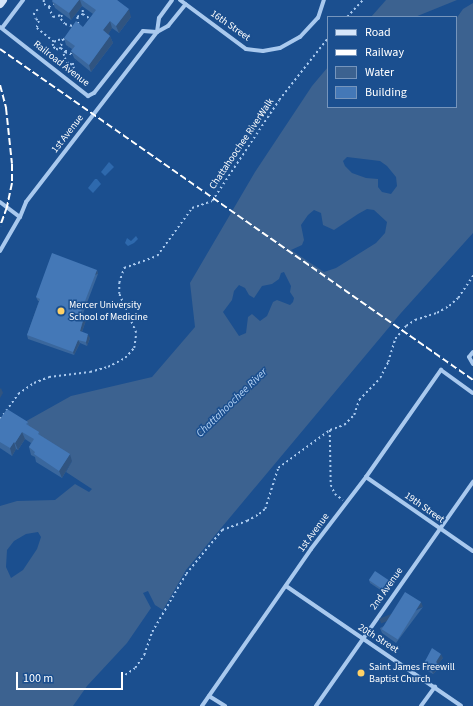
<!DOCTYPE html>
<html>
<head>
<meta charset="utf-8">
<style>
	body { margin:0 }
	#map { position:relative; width:473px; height:706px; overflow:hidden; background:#1b4f8f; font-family:"Source Sans 3",sans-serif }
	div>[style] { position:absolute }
	.green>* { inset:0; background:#2e69ad }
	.water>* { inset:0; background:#3c6290 }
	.path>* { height:1.5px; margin-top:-0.75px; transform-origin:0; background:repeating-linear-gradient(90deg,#a9c9ee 0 2px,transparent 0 5px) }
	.minor>* { height:4px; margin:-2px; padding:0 2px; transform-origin:2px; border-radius:2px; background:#a9c9ee }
	.secondary>* { height:8px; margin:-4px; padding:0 4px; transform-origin:4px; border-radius:4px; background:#d6e6fa }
	.rail>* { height:2px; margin-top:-1px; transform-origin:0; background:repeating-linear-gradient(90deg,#fff 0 7px,transparent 0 10px) }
	.wall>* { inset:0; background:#3a679d }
	.shaded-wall>* { inset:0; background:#305480; transform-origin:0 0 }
	.building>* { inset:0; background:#4478b7; transform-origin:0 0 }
	.dots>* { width:11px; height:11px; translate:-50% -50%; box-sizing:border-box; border:2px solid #1b4f8f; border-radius:50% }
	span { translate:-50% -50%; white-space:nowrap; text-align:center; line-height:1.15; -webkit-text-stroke:3px #1b4f8f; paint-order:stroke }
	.street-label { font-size:10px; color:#fff }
	.poi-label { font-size:10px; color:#fff }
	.left { translate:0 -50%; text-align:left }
	.water-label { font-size:11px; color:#b5d3f5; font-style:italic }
	.legend { position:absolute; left:327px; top:16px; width:130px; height:92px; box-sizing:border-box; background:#1b4f8f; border:1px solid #7695bc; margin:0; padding:5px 7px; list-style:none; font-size:12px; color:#fff }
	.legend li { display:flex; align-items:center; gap:8px; height:20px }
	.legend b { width:20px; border:1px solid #7695bc }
	.scale { position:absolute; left:16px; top:672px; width:107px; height:18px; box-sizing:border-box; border:2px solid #fff; border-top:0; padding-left:5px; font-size:12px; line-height:14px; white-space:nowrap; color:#fff; -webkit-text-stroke:3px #1b4f8f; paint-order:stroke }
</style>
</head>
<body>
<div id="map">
	<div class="green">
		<i style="clip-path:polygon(109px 162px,114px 167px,105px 176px,101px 172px)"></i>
		<i style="clip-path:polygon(95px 179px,97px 179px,101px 184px,93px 193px,88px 188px)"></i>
		<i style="clip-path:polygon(136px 236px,138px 239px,134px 243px,128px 246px,125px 243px,127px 238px,131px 241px)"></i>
	</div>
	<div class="water">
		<i style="clip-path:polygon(386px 0,457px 0,415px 17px,371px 17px)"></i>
		<i style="clip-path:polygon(evenodd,473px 3px,473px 233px,401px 313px,186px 570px,163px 610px,155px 605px,148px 591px,143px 593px,151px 608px,127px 643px,87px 686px,73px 706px,0 706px,0 506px,17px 501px,55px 500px,75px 484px,89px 492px,92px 489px,66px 472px,72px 461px,21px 424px,71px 396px,152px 377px,195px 327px,190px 283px,255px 172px,312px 86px,328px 67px,328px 107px,456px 107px,456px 19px,463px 9px,473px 3px,347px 157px,380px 161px,387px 166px,396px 177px,397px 186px,391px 194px,382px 192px,378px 187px,378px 179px,366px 178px,352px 173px,345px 166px,343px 161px,347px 157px,473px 3px,367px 209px,374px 210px,387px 222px,385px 233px,376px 243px,336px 268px,324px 272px,291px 250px,302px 245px,304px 240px,301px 225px,308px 215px,314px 210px,321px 213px,323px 225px,334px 230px,358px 214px,367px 209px,473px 3px,284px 272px,291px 286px,290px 292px,294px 298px,293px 302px,290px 305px,277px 300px,273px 302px,267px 316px,260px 321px,252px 314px,248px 317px,246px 333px,239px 336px,223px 312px,232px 300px,234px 291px,239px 285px,245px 288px,249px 295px,254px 298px,262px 286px,272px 284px,279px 279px,281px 273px,284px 272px,473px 3px,38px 532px,41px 537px,37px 549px,23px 570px,11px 578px,6px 567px,7px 550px,14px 541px,26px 534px,38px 532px)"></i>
	</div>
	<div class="path">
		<i style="left:44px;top:0;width:4px;rotate:90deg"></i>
		<i style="left:44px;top:4px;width:6px;rotate:31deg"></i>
		<i style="left:56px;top:0;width:4px;rotate:104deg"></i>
		<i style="left:55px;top:4px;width:7px;rotate:153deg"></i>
		<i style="left:49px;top:7px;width:11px;rotate:68deg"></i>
		<i style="left:53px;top:17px;width:9px;rotate:-13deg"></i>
		<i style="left:62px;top:15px;width:4px;rotate:104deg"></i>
		<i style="left:61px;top:19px;width:6px;rotate:51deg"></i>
		<i style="left:65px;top:24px;width:8px;rotate:14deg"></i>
		<i style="left:38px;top:10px;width:5px;rotate:143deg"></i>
		<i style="left:34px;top:13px;width:6px;rotate:72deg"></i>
		<i style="left:36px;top:19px;width:4px;rotate:34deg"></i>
		<i style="left:39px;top:21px;width:7px;rotate:106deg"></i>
		<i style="left:37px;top:28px;width:22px;rotate:39deg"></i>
		<i style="left:83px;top:10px;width:4px;rotate:90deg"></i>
		<i style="left:83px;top:14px;width:7px;rotate:34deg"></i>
		<i style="left:347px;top:17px;width:23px;rotate:-47deg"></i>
		<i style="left:78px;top:24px;width:7px;rotate:-98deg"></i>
		<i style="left:77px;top:17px;width:7px;rotate:-27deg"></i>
		<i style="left:63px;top:39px;width:9px;rotate:103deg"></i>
		<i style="left:61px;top:48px;width:4px;rotate:146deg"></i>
		<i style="left:58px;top:50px;width:3px;rotate:-162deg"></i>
		<i style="left:55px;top:49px;width:4px;rotate:-135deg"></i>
		<i style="left:52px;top:46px;width:4px;rotate:-63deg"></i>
		<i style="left:54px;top:42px;width:4px;rotate:-27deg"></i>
		<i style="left:58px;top:40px;width:7px;rotate:-8deg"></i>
		<i style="left:61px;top:48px;width:6px;rotate:45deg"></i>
		<i style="left:65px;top:52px;width:5px;rotate:-53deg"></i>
		<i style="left:72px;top:65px;width:4px;rotate:-166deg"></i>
		<i style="left:68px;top:64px;width:9px;rotate:-122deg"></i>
		<i style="left:63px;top:56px;width:4px;rotate:-63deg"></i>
		<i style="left:65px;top:52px;width:9px;rotate:18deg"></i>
		<i style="left:74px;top:69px;width:4px;rotate:-117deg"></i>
		<i style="left:72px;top:65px;width:5px;rotate:-53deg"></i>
		<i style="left:0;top:419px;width:31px;rotate:-54deg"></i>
		<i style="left:18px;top:394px;width:19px;rotate:-35deg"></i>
		<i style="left:34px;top:383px;width:16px;rotate:-22deg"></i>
		<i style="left:49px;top:377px;width:41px;rotate:-7deg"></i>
		<i style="left:90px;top:372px;width:19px;rotate:-16deg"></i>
		<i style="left:108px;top:367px;width:19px;rotate:-28deg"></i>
		<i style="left:125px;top:358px;width:13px;rotate:-48deg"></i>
		<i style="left:134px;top:348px;width:15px;rotate:-82deg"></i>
		<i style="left:136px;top:333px;width:43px;rotate:-113.6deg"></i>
		<i style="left:119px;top:294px;width:11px;rotate:-90deg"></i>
		<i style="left:119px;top:283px;width:16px;rotate:-72deg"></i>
		<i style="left:124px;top:268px;width:35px;rotate:-20deg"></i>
		<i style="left:157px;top:256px;width:59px;rotate:-53.9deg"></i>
		<i style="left:192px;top:208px;width:21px;rotate:-19deg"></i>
		<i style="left:212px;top:201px;width:121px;rotate:-56.4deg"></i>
		<i style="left:279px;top:100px;width:79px;rotate:-51.7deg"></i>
		<i style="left:330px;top:430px;width:55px;rotate:89deg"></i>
		<i style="left:331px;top:485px;width:10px;rotate:66deg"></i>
		<i style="left:335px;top:494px;width:10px;rotate:37deg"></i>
		<i style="left:125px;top:675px;width:12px;rotate:-35deg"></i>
		<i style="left:135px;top:668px;width:16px;rotate:-55deg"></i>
		<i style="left:144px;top:655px;width:24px;rotate:-71deg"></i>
		<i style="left:152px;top:632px;width:67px;rotate:-59.6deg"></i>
		<i style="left:186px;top:574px;width:57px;rotate:-50.7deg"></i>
		<i style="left:222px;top:530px;width:27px;rotate:-20deg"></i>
		<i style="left:247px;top:521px;width:14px;rotate:-30deg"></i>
		<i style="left:259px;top:514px;width:8px;rotate:-40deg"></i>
		<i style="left:265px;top:509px;width:43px;rotate:-72.4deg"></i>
		<i style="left:278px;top:468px;width:64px;rotate:-36.2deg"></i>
		<i style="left:330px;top:430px;width:15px;rotate:-20deg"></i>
		<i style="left:344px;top:425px;width:14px;rotate:-45deg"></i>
		<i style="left:354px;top:415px;width:16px;rotate:-72deg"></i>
		<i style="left:359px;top:400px;width:30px;rotate:-46deg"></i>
		<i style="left:380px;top:378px;width:18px;rotate:-63deg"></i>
		<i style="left:388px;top:362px;width:24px;rotate:-73deg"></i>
		<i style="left:395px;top:339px;width:17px;rotate:-50deg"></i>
		<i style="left:406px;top:326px;width:11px;rotate:-34deg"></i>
		<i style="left:415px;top:320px;width:23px;rotate:-18deg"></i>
		<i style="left:437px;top:313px;width:14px;rotate:-30deg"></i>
		<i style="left:449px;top:306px;width:12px;rotate:-42deg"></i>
		<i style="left:458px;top:298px;width:27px;rotate:-56deg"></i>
	</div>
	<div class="minor">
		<i style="left:180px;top:0;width:82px;rotate:36.6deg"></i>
		<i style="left:246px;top:49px;width:17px;rotate:7deg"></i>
		<i style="left:263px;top:51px;width:17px;rotate:-10deg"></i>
		<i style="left:280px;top:48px;width:23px;rotate:-29deg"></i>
		<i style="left:300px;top:37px;width:26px;rotate:-47deg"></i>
		<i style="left:318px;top:18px;width:19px;rotate:-72deg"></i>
		<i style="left:0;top:27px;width:112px;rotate:38.1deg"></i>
		<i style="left:88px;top:96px;width:7px;rotate:-27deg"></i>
		<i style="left:94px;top:93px;width:79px;rotate:-51.7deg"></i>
		<i style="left:143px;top:31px;width:14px;rotate:4deg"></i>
		<i style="left:2px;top:28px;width:35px;rotate:-53deg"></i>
		<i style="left:157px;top:32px;width:14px;rotate:-82deg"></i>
		<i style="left:159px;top:18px;width:22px;rotate:-54deg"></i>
		<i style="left:0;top:202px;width:25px;rotate:37deg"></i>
		<i style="left:0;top:251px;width:39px;rotate:-60deg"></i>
		<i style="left:20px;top:217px;width:16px;rotate:-68deg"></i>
		<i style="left:26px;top:202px;width:215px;rotate:-52.4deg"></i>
		<i style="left:157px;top:32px;width:13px;rotate:-29deg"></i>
		<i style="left:168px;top:26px;width:28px;rotate:-51deg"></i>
		<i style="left:473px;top:352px;width:6px;rotate:129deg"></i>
		<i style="left:469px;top:357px;width:8px;rotate:60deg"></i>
		<i style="left:366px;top:477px;width:130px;rotate:34.7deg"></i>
		<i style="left:286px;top:586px;width:212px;rotate:34.4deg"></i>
		<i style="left:209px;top:696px;width:19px;rotate:32deg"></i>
		<i style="left:202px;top:706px;width:191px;rotate:-55.2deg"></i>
		<i style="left:311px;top:549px;width:91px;rotate:-52.6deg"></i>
		<i style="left:366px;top:477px;width:131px;rotate:-55deg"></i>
		<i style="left:441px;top:370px;width:39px;rotate:36deg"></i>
		<i style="left:316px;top:706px;width:274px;rotate:-55deg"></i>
		<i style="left:421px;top:706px;width:24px;rotate:-54deg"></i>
	</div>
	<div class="secondary">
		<i style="left:0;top:4px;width:5px;rotate:-53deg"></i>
	</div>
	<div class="rail">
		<i style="left:0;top:49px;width:577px;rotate:34.98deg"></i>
		<i style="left:0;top:85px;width:24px;rotate:75deg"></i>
		<i style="left:6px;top:108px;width:56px;rotate:83.9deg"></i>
		<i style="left:12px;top:164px;width:19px;rotate:90deg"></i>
		<i style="left:12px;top:183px;width:25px;rotate:102deg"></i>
		<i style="left:7px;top:207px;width:20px;rotate:110deg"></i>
	</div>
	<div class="wall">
		<i style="clip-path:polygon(53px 0,117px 0,131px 17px,119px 33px,112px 28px,108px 34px,110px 36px,113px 43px,91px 72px,74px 58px,71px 51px,72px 49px,66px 45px,64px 38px,83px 27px,93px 14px,82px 6px,71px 20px,55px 8px,52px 1px)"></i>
		<i style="clip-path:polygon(97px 270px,98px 274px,82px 316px,84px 317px,86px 320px,82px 332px,90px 338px,87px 346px,80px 343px,74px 355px,28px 339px,27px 335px,39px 301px,38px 301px,36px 297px)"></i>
		<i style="clip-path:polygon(0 419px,28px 422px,29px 426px,39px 432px,40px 435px,70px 454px,72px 461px,62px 478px,36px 462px,35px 457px,31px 455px,29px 447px,31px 443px,25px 439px,18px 450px,16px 449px,12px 456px,0 448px)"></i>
		<i style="clip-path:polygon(369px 580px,390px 581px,391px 584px,385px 593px,370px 583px)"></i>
		<i style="clip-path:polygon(423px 607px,396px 643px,382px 633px,380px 628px)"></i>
		<i style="clip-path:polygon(443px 658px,438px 664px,440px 667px,433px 674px,424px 669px,423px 665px)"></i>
	</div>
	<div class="shaded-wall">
		<i style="clip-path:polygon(79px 0,80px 0,82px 6px,71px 20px,69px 13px)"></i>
		<i style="clip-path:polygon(129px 9px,131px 17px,119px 33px,116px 26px)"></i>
		<i style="clip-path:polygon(110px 21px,112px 28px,106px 38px,103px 30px)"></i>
		<i style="clip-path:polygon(110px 36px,113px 43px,91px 72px,89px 65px)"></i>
		<i style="left:97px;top:270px;width:4px;height:47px;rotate:76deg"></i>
		<i style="clip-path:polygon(84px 317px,86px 320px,81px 335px,80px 331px)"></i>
		<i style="clip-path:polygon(88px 334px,90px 338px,87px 346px,86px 342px)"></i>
		<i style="clip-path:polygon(78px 340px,80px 343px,74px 355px,73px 352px)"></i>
		<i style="clip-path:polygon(1px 388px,3px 393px,0 398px,0 389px)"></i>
		<i style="clip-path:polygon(22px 432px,25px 439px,18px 450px,15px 443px)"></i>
		<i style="clip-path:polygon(14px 442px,16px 449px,12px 456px,10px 448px)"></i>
		<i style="clip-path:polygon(70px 454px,72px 461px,62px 478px,59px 471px)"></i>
		<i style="clip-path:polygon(390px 581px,391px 584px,385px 593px,383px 589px)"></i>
		<i style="left:421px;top:602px;width:5px;height:45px;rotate:68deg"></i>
		<i style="clip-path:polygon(441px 654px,443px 658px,438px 664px,440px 667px,433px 674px,432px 671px,436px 662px)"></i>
	</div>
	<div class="building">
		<i style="clip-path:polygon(53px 0,79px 0,69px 13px,52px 1px)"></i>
		<i style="clip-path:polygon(82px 0,117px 0,129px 9px,116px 26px,110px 21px,103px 30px,110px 36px,89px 65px,71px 51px,75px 46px,64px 38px,76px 21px,83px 27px,96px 10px)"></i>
		<i style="clip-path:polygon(52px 253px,97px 270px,80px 314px,84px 317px,80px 331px,88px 334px,86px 342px,78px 340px,73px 352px,27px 335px,40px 299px,36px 297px)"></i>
		<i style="clip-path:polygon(7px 409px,28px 422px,26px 424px,39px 432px,38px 434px,70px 454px,59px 471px,34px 454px,35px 452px,29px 447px,34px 439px,22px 432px,15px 443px,14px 442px,10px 448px,0 442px,0 419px)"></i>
		<i style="left:375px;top:571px;width:18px;height:11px;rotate:34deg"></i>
		<i style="left:405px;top:592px;width:19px;height:44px;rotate:32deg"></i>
		<i style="clip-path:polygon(432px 648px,441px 654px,436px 662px,438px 664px,432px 671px,423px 665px)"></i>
	</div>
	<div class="dots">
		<i style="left:61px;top:311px;background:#ffd166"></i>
		<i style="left:361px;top:673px;background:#ffd166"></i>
	</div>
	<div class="street-label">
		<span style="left:230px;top:26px;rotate:35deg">16th Street</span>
		<span style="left:61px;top:64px;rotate:38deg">Railroad Avenue</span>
		<span style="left:68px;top:134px;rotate:-52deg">1st Avenue</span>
		<span style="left:242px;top:144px;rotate:-56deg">Chattahoochee RiverWalk</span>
		<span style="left:424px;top:508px;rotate:35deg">19th Street</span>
		<span style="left:314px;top:533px;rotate:-54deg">1st Avenue</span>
		<span style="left:387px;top:589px;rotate:-55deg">2nd Avenue</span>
		<span style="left:378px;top:639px;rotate:32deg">20th Street</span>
	</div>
	<div class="poi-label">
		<span class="left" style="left:69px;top:311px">Mercer University<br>School of Medicine</span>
		<span class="left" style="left:369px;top:673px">Saint James Freewill<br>Baptist Church</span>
	</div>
	<div class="water-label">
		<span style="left:232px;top:403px;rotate:-44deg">Chattahoochee River</span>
	</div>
	<ul class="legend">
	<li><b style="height:5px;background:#d6e6fa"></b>Road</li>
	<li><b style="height:5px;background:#fff"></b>Railway</li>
	<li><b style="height:11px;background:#3c6290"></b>Water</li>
	<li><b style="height:11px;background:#4478b7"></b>Building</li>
	</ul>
	<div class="scale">100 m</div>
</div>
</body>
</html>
